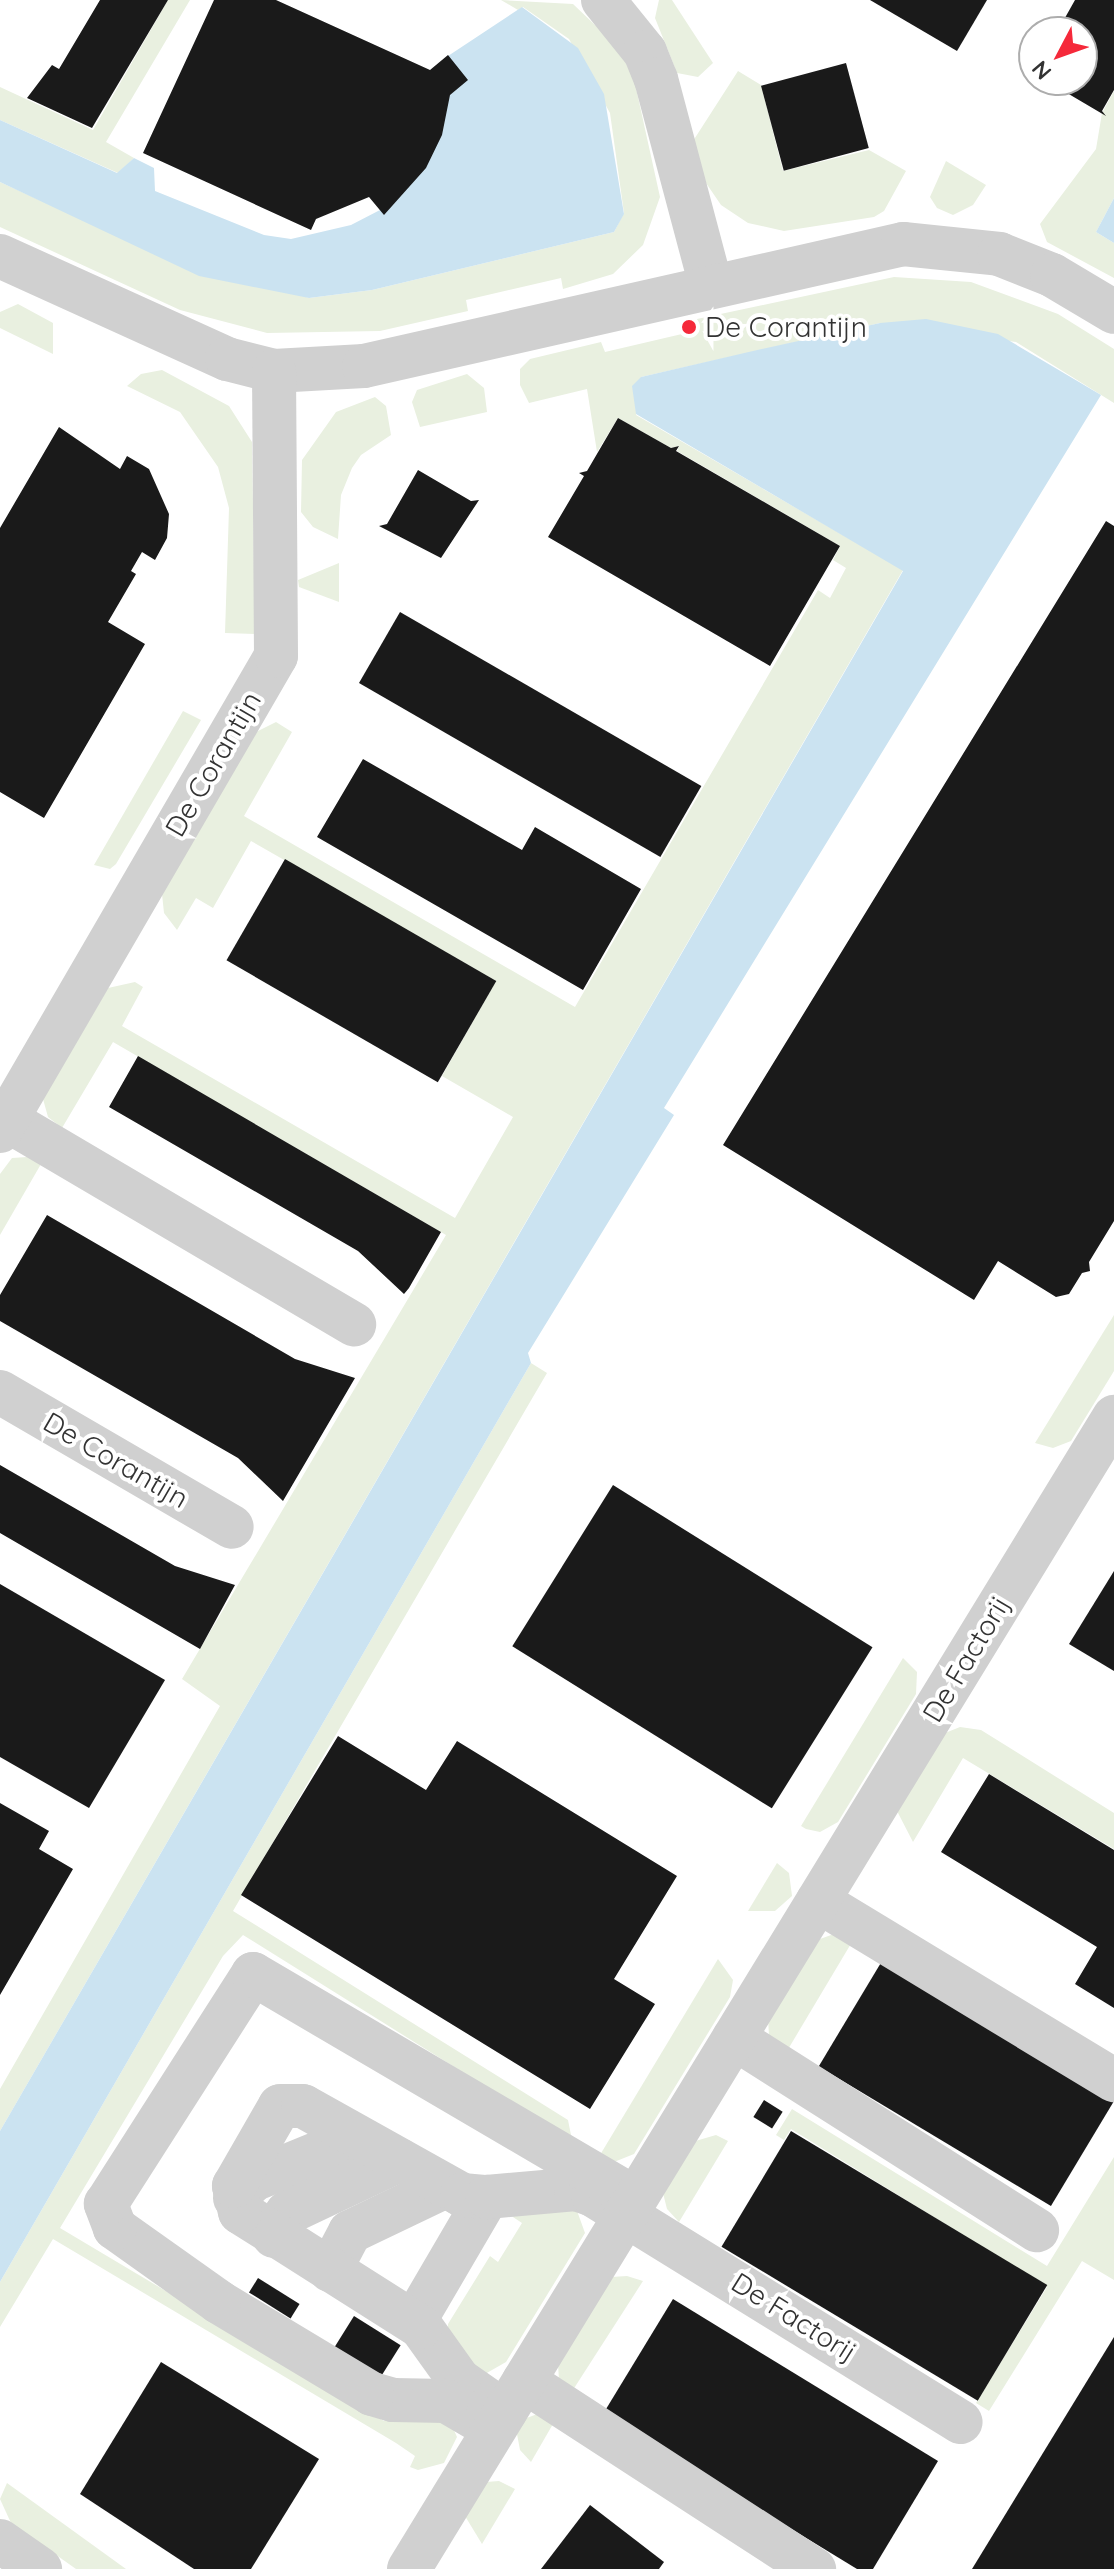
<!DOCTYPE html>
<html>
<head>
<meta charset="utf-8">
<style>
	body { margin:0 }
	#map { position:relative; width:1114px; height:2569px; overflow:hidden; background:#fff; font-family:Quicksand,sans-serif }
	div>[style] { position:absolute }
	.green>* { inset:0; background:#e9f0e0 }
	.water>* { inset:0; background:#cbe3f1 }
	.building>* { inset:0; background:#1a1a1a; transform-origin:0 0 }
	.minor>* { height:44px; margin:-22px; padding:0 22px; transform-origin:22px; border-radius:22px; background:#d0d0d0 }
	.dots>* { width:22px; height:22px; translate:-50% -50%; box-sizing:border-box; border:4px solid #fff; border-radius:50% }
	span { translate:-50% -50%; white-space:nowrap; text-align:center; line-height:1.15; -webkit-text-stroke:8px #fff; paint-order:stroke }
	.poi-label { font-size:28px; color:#333 }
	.left { translate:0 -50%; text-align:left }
	.street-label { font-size:28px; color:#333 }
	.north { position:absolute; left:1018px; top:16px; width:80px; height:80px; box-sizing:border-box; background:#fff; border:2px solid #adadad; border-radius:50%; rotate:229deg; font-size:22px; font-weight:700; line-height:32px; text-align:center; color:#333 }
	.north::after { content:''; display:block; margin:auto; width:28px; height:36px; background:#f5293a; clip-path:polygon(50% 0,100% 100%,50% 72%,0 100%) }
</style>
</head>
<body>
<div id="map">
	<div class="green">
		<i style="clip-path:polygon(168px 0,190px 0,106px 142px,134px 158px,118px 173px,0 120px,0 87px,93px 130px)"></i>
		<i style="clip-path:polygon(501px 0,573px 4px,617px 46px,634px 79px,660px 197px,643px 245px,613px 274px,563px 289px,561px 278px,466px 300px,468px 311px,380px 331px,267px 333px,180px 310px,0 227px,0 182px,72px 215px,309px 298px,372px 290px,614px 232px,624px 213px,610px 113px,569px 39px,523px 7px,518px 10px)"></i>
		<i style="clip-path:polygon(659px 0,672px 0,713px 63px,698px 77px,677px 73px,655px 18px)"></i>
		<i style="clip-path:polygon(738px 71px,761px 85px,783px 171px,869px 150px,906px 171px,884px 211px,874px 217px,784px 231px,748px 223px,721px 205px,706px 183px,693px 141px)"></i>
		<i style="clip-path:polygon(1114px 91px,1114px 198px,1096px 232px,1114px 243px,1114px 278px,1047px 242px,1040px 224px,1096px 149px,1102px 113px)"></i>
		<i style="clip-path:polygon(946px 161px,986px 185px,973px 205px,953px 215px,937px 208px,930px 197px)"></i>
		<i style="clip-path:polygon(894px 277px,971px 282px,1058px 314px,1114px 349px,1114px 403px,1016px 342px,880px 323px,641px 377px,636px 415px,903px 570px,0 2131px,0 2089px,220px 1706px,182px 1679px,446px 1235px,113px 1042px,62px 1128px,48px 1117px,43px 1099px,108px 988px,135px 982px,143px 987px,122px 1026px,455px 1218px,513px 1117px,442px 1076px,496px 981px,251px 841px,213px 908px,196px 898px,177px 930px,164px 913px,162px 894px,256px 732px,276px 722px,292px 732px,244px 816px,575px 1007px,818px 590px,830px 598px,846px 568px,833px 560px,840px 546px,677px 451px,679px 446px,671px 448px,618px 418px,597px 452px,587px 389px,529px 403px,520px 385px,520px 369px,530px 359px,601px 342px,605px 352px,699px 330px,697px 319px)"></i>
		<i style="clip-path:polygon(18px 304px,53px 323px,53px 354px,0 328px,0 312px)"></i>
		<i style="clip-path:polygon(162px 370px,229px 406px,252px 442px,255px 634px,225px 633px,229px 508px,218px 467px,180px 412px,127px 386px,141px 374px)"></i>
		<i style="clip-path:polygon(467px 374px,484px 388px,487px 412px,420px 427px,412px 402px,417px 390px)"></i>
		<i style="clip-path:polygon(375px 397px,386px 406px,391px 435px,361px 455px,352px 468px,341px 495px,338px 539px,313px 527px,301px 512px,302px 460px,336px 412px)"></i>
		<i style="clip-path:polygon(339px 563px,339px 602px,299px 587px,298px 580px)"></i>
		<i style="clip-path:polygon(183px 711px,201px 720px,116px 864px,110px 869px,94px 865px)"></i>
		<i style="clip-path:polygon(27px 1157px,41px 1164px,0 1235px,0 1174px,12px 1158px)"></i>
		<i style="clip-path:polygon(1114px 1315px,1114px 1371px,1071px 1441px,1053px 1448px,1035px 1443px)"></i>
		<i style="clip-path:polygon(531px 1363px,547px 1373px,233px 1911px,568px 2120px,571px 2135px,560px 2133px,243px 1935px,223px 1956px,60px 2228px,384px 2421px,437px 2417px,453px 2428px,457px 2437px,444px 2463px,418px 2470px,410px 2467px,415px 2456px,396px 2443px,53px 2239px,0 2327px,0 2282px)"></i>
		<i style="clip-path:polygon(903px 1658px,917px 1672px,916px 1694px,838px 1822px,820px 1832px,806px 1829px,801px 1826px)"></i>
		<i style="clip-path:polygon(960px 1727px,981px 1730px,1114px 1813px,1114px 1849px,963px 1758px,913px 1842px,897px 1811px,945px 1733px)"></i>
		<i style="clip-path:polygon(777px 1863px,789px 1873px,792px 1896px,775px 1911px,748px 1911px)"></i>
		<i style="clip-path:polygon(834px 1934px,852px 1942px,787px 2051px,769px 2036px,768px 2017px,820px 1939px)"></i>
		<i style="clip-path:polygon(718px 1959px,733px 1980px,730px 1997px,634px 2154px,614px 2162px,600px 2155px)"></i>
		<i style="clip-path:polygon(792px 2109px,1047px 2266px,1114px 2157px,1114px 2280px,1082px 2261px,989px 2411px,976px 2403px,1047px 2287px,791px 2129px,784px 2140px,776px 2135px)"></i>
		<i style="clip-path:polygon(716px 2135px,728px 2141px,679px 2222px,667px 2209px,663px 2193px,692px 2142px)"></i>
		<i style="clip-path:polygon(499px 2208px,576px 2208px,585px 2233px,506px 2362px,485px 2374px,477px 2373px,448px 2334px,448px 2324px,490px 2256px,498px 2262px,522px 2223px)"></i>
		<i style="clip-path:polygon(627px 2276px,643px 2281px,571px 2393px,559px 2381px,558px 2363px,611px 2277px)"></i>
		<i style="clip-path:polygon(540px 2413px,557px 2417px,531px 2462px,520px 2450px,517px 2434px,524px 2419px)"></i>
		<i style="clip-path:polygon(499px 2481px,515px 2489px,482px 2544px,465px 2516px,486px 2482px)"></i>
		<i style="clip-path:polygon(7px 2483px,126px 2569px,76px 2569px,11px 2523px,0 2499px)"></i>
	</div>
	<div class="water">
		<i style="clip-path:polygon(522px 7px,578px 48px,604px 94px,624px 214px,614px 232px,372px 290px,309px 298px,199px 276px,0 182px,0 120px,117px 173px,134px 158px,154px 168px,155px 191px,264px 235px,291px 239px,351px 225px,380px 210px,406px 186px,448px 56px)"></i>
		<i style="clip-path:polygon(1114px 198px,1114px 243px,1096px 232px)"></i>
		<i style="clip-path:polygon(926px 319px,998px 334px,1101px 395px,664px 1108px,674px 1115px,528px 1353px,531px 1363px,0 2282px,0 2131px,903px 571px,636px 414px,632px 386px,641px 377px,753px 351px,880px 323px)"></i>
	</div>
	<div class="building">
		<i style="clip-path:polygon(100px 0,168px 0,92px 128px,27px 98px,52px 65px,59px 69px)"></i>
		<i style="clip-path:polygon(214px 0,276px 0,430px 70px,448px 55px,468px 80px,450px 95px,442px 135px,426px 168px,384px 215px,369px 197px,316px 219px,311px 230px,143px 153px)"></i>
		<i style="clip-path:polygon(870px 0,987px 0,957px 51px)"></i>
		<i style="clip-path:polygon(1075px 0,1114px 0,1114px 90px,1102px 111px,1106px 116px,1045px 80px,1082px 80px,1082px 32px,1057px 32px)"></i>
		<i style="left:846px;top:63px;width:88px;height:88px;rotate:75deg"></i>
		<i style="clip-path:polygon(618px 418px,671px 448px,679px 446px,676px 451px,840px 546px,770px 666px,548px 537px,584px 476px,579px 473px,587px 471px)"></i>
		<i style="clip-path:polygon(59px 427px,120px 469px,127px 456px,149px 469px,169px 514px,167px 538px,155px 560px,142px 552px,131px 571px,136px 574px,108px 622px,145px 644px,44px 818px,0 792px,0 528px)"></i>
		<i style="clip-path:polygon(418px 470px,471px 501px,479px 500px,441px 558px,379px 526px,387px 524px)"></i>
		<i style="clip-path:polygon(1106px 521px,1114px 526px,1114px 1221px,1089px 1262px,1090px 1271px,1082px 1273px,1069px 1294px,1056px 1297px,998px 1261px,974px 1300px,723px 1145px)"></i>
		<i style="left:400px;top:612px;width:348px;height:82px;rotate:30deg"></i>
		<i style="clip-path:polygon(363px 759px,522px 850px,535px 827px,641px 889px,583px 990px,317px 837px)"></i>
		<i style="left:285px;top:859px;width:244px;height:117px;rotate:30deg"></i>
		<i style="clip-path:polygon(138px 1056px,441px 1232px,409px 1288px,404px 1294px,358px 1251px,109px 1107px)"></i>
		<i style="clip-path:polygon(47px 1215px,295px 1359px,355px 1378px,283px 1501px,238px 1458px,0 1321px,0 1295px)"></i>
		<i style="clip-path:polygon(0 1465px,175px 1566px,235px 1585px,200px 1649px,0 1533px)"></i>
		<i style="left:613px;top:1485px;width:306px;height:190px;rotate:32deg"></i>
		<i style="clip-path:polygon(1114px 1571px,1114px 1671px,1069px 1644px)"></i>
		<i style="clip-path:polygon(0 1584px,165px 1680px,89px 1808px,0 1757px)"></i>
		<i style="clip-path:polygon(338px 1736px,426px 1790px,457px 1741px,677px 1876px,614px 1979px,655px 2004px,590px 2109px,241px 1895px)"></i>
		<i style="clip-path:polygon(989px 1774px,1114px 1850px,1114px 2008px,1075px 1984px,1097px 1947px,941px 1852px)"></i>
		<i style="clip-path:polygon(0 1803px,49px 1831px,39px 1849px,73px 1869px,0 1995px)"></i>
		<i style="left:882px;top:1961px;width:271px;height:123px;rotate:31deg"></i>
		<i style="left:764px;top:2100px;width:22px;height:20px;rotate:32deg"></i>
		<i style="left:791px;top:2131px;width:299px;height:135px;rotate:31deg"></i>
		<i style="left:258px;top:2278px;width:49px;height:17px;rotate:32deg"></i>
		<i style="clip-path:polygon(673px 2299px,938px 2461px,873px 2569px,857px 2569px,603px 2414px)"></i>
		<i style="left:354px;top:2316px;width:55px;height:38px;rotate:32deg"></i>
		<i style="clip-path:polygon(1114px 2337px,1114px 2569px,972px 2569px)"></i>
		<i style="clip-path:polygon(161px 2362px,319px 2459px,251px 2569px,194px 2569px,80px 2494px)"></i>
		<i style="clip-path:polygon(590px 2505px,664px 2562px,659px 2569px,541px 2569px)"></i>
	</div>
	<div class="minor">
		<i style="left:603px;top:0;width:67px;rotate:51.1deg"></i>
		<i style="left:645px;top:52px;width:29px;rotate:68deg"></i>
		<i style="left:656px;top:79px;width:213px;rotate:75.1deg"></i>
		<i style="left:0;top:256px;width:249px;rotate:24.4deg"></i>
		<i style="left:227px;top:359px;width:49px;rotate:14.3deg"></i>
		<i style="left:274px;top:371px;width:90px;rotate:-3.2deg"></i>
		<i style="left:364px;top:366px;width:553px;rotate:-12.75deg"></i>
		<i style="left:903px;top:244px;width:97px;rotate:5.9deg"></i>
		<i style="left:999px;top:254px;width:57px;rotate:21.6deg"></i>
		<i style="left:1052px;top:275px;width:72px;rotate:30.8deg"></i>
		<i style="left:7px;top:1120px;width:403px;rotate:30.5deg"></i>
		<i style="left:0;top:1131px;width:549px;rotate:-59.84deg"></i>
		<i style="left:276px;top:656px;width:285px;rotate:-90.4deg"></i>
		<i style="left:0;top:1392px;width:268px;rotate:30.2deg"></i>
		<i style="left:818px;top:1901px;width:346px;rotate:31.2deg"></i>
		<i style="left:734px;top:2038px;width:359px;rotate:32.4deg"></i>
		<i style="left:235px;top:2198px;width:25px;rotate:-45deg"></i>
		<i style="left:253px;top:2180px;width:113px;rotate:-22.3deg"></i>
		<i style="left:274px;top:2236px;width:26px;rotate:-61deg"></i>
		<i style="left:287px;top:2213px;width:124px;rotate:-25.3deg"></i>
		<i style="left:330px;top:2270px;width:43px;rotate:-62.2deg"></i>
		<i style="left:350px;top:2232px;width:106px;rotate:-25.6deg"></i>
		<i style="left:414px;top:2322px;width:145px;rotate:-59.7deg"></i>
		<i style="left:524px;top:2381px;width:346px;rotate:33deg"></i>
		<i style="left:505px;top:2412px;width:56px;rotate:-145.2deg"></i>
		<i style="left:459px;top:2380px;width:65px;rotate:-125.6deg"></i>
		<i style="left:421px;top:2327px;width:214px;rotate:-147.6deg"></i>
		<i style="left:240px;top:2212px;width:27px;rotate:-103deg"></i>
		<i style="left:234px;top:2186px;width:92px;rotate:-60.1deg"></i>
		<i style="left:280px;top:2106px;width:23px"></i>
		<i style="left:303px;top:2106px;width:182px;rotate:29.2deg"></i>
		<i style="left:462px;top:2195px;width:25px;rotate:5deg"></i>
		<i style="left:487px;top:2197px;width:89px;rotate:-5.1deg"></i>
		<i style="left:576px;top:2189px;width:18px;rotate:19deg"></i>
		<i style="left:593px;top:2195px;width:432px;rotate:31.7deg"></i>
		<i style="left:489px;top:2426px;width:50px;rotate:-149.8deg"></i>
		<i style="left:446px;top:2401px;width:53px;rotate:-178.9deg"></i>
		<i style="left:393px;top:2400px;width:22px;rotate:-164deg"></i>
		<i style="left:372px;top:2394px;width:179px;rotate:-149deg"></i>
		<i style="left:219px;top:2302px;width:128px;rotate:-144.6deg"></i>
		<i style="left:115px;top:2228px;width:26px;rotate:-111deg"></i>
		<i style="left:106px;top:2204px;width:273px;rotate:-57.4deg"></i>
		<i style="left:253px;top:1974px;width:424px;rotate:30.4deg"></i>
		<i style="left:0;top:2541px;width:49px;rotate:35deg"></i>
		<i style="left:409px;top:2569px;width:1351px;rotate:-58.53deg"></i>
	</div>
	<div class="dots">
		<i style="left:689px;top:327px;background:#f5293a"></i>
	</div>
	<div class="poi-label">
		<span class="left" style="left:705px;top:327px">De Corantijn</span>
	</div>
	<div class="street-label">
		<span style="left:213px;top:764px;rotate:-60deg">De Corantijn</span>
		<span style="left:116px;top:1460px;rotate:30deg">De Corantijn</span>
		<span style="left:966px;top:1659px;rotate:-59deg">De Factorij</span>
		<span style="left:794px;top:2317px;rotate:32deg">De Factorij</span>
	</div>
	<div class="north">N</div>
</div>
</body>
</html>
